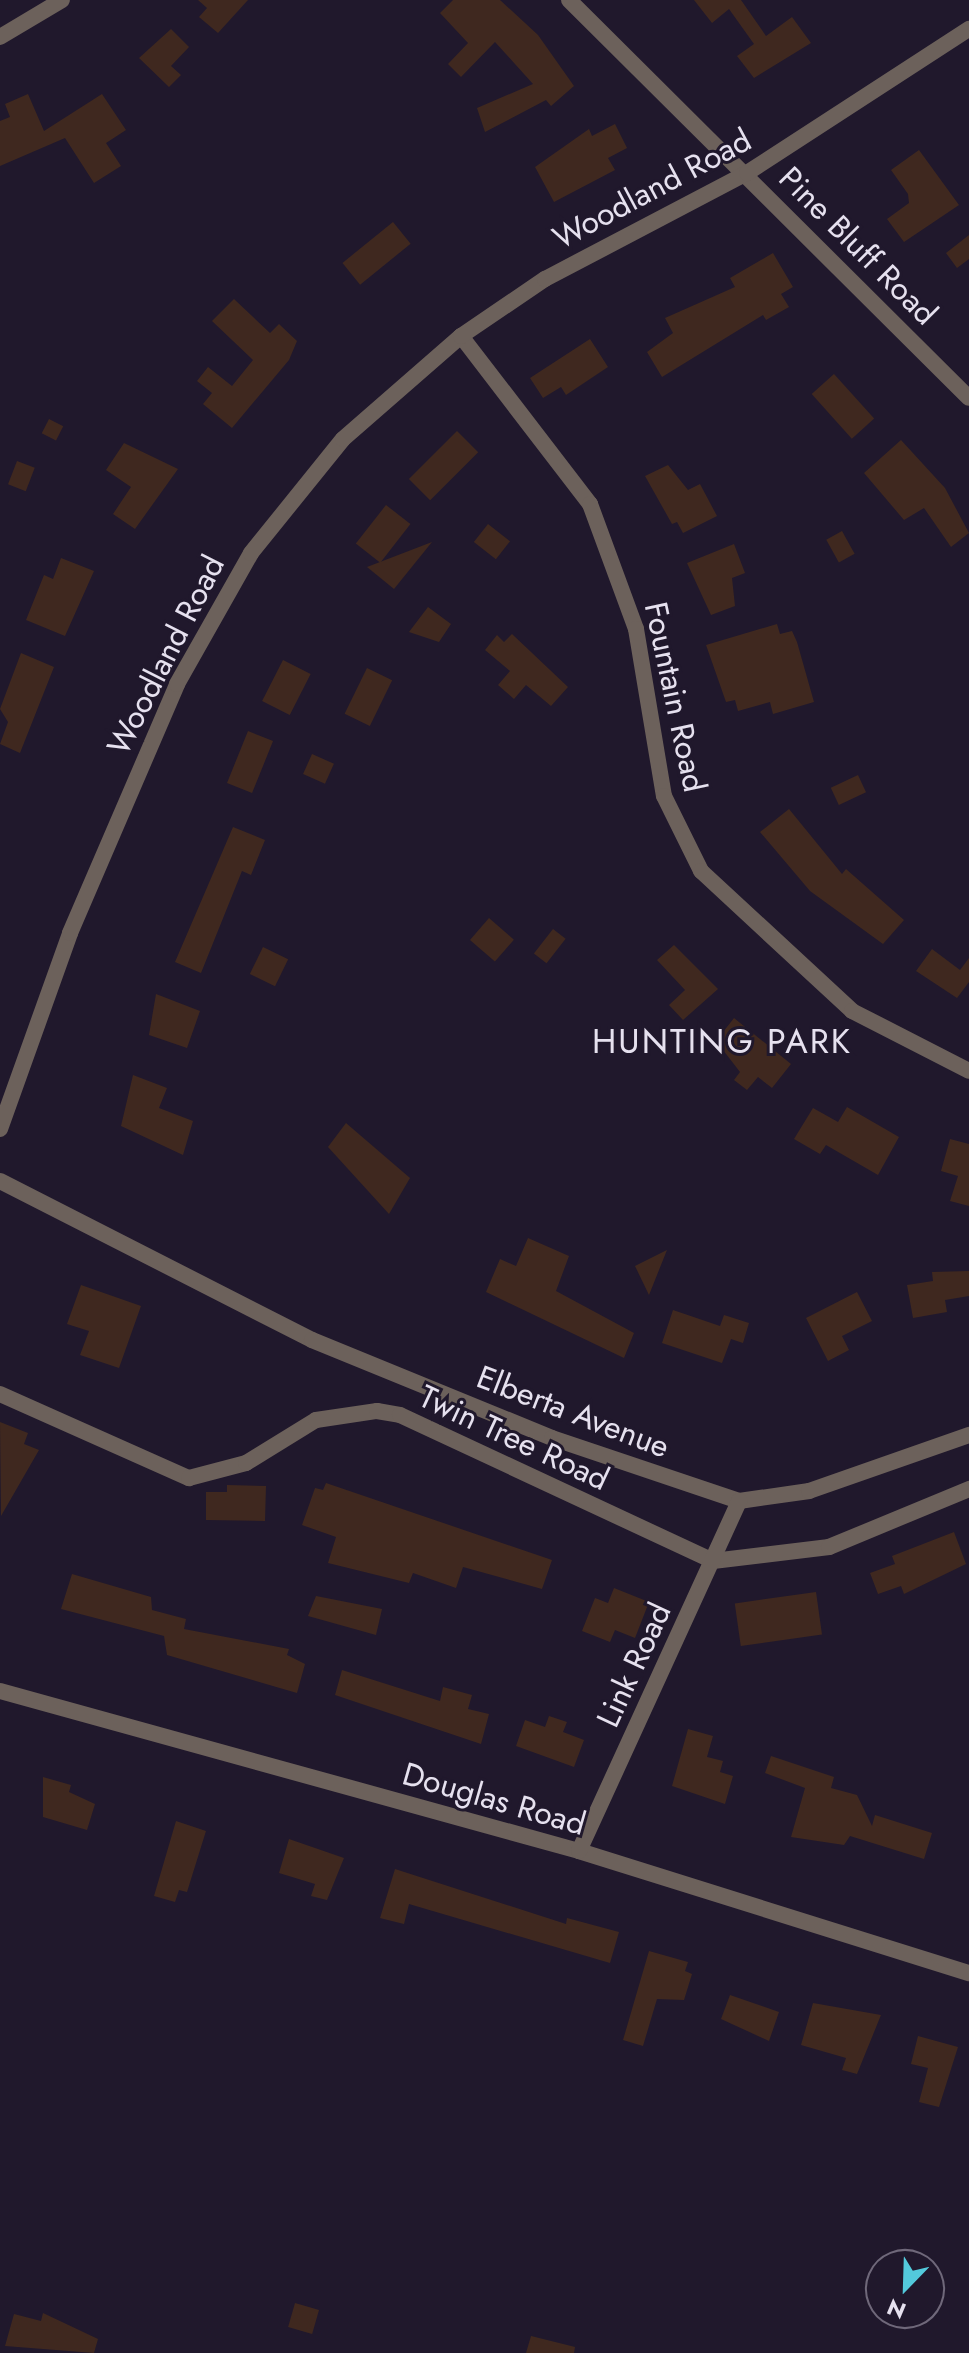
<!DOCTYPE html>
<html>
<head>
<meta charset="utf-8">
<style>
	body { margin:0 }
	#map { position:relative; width:969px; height:2353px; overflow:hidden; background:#20182c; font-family:Jost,sans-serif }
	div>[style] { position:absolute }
	.building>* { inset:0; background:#3f281f; transform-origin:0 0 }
	.minor>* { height:16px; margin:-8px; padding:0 8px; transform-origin:8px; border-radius:8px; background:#6c615b }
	span { translate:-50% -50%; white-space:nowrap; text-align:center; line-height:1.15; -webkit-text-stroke:6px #20182c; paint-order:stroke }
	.street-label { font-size:32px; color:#e6e1ef }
	.neighbourhood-label { font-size:34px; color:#e6e1ef; letter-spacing:2px }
	.north { position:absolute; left:865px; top:2249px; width:80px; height:80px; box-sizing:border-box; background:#20182c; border:2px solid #6f687a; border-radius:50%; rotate:203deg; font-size:22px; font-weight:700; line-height:32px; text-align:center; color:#e6e1ef }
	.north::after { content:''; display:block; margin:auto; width:28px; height:36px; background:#53cadc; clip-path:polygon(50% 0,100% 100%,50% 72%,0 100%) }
</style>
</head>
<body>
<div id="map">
	<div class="building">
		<i style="clip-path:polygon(198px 0,248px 0,218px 33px,199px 17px,207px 8px)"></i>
		<i style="clip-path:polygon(453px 0,500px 0,538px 35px,574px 86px,551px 106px,546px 100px,485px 132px,477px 108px,533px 84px,495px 42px,461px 77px,448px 64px,468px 43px,440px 13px)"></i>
		<i style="clip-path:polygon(694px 0,741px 0,766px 36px,792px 17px,811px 43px,754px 78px,737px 56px,754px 44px,729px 9px,712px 23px)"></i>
		<i style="clip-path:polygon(171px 29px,189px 47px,171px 66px,181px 75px,169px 87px,139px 58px)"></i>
		<i style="clip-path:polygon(28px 94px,44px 131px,102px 94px,126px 130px,106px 143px,121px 166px,94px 183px,65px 138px,0 166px,0 121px,10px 117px,5px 104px)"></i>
		<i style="clip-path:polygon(615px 124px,627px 148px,608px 158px,615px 170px,554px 202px,535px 167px,589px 129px,592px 136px)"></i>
		<i style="clip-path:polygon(919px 150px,959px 205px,904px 242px,887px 219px,909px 203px,908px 194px,891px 170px)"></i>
		<i style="left:393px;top:222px;width:28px;height:65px;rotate:51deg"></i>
		<i style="clip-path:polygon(969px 235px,969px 259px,957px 268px,946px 253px)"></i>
		<i style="clip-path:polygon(773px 253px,793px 287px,781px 294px,789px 307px,766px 320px,763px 315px,662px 377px,647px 352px,673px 333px,665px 318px,735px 287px,730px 278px)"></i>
		<i style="clip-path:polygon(234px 299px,270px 333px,279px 324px,297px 341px,289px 360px,232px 428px,203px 404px,212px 393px,197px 381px,208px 367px,232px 386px,253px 360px,212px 321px)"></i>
		<i style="clip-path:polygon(590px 339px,608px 367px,566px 395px,561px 387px,543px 398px,530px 378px)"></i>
		<i style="left:834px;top:374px;width:60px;height:30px;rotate:48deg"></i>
		<i style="left:49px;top:419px;width:16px;height:16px;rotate:27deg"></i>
		<i style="left:457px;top:431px;width:30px;height:68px;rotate:45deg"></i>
		<i style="clip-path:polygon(901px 440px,945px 488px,969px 533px,951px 547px,924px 508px,904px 520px,864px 473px)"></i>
		<i style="clip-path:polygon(124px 443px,178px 469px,135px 529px,113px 514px,131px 487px,106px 470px)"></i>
		<i style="left:17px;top:461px;width:19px;height:25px;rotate:21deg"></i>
		<i style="clip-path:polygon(668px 465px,688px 490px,700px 484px,717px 516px,683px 533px,677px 522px,672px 524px,645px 476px)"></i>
		<i style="left:386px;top:505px;width:31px;height:49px;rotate:38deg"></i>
		<i style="left:488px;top:524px;width:28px;height:23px;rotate:38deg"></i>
		<i style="left:842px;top:531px;width:26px;height:18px;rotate:61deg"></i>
		<i style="clip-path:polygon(432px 542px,394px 589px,367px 567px)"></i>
		<i style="clip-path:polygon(734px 544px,745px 573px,732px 578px,735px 606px,711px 615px,687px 563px)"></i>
		<i style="clip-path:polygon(61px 558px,94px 571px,65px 636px,26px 620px,44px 575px,53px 579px)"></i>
		<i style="clip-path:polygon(428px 607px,451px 624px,439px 642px,409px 632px)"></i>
		<i style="clip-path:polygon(777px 624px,780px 634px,792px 631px,797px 642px,814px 702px,773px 714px,770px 702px,738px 711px,735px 700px,726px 702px,706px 645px)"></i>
		<i style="clip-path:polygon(512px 634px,568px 687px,551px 706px,526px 685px,514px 699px,498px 685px,510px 671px,485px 650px,497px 635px,504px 642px)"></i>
		<i style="clip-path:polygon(21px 653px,54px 667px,20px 753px,0 744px,8px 722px,0 709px)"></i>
		<i style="left:283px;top:660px;width:31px;height:46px;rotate:27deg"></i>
		<i style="left:367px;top:668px;width:28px;height:51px;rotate:26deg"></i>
		<i style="left:248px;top:731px;width:27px;height:56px;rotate:22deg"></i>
		<i style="left:312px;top:754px;width:24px;height:22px;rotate:24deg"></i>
		<i style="left:858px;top:775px;width:19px;height:30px;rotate:65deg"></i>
		<i style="clip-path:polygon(789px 809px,842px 874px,846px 869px,904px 920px,883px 944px,810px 891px,760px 832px)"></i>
		<i style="clip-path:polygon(233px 827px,265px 840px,251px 875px,242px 871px,201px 973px,175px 962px)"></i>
		<i style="left:489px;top:918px;width:33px;height:29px;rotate:41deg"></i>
		<i style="left:553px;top:929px;width:16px;height:31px;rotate:38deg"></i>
		<i style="clip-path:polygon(674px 945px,718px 989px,683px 1020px,669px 1005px,685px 990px,657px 960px)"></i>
		<i style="left:263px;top:947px;width:28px;height:30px;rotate:26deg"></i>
		<i style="clip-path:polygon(932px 949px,960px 970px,969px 958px,969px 982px,957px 998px,916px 971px)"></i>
		<i style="clip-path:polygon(156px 994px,200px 1011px,187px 1048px,149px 1035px)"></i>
		<i style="clip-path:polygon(734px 1018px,791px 1064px,772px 1088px,758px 1077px,747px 1090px,734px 1080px,740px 1072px,716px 1041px)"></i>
		<i style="clip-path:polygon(133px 1075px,167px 1088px,159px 1108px,193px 1121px,183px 1155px,121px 1126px)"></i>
		<i style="clip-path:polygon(847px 1107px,899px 1137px,878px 1175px,826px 1145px,820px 1154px,794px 1139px,813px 1108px,838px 1122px)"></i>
		<i style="clip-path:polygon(346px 1123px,410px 1178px,389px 1214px,328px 1147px)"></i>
		<i style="clip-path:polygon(950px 1139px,969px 1144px,969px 1206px,950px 1201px,958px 1176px,941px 1171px)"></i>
		<i style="clip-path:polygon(528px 1238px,569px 1256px,556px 1291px,634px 1333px,624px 1358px,486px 1292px,500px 1259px,516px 1266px)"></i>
		<i style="clip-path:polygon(667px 1250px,649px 1295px,635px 1266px)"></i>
		<i style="clip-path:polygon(969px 1271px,969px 1296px,945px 1300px,947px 1312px,913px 1318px,907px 1285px,933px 1281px,932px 1272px)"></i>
		<i style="clip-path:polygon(81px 1285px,141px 1306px,119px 1368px,80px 1355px,89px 1331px,67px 1324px)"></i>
		<i style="clip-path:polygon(857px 1292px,872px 1321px,842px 1336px,849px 1350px,828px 1361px,806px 1318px)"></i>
		<i style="clip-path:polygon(673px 1310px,720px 1326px,724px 1315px,749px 1323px,743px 1343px,731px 1339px,722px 1363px,662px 1343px)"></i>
		<i style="clip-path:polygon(0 1422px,28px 1433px,24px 1444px,39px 1450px,1px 1516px)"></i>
		<i style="clip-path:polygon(326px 1483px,552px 1560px,542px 1589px,463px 1567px,456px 1588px,413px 1573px,409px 1583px,328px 1563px,336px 1537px,302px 1525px,315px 1488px,323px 1490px)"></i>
		<i style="clip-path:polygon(227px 1485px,266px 1486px,265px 1521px,206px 1520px,206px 1492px,227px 1492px)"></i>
		<i style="clip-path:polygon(954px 1532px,966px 1564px,904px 1594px,901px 1586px,878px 1594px,870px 1573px,895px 1564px,892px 1556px)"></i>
		<i style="clip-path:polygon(72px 1574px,151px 1597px,152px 1610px,186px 1619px,184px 1629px,289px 1649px,287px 1655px,305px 1664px,297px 1693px,167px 1655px,164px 1636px,61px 1609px)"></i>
		<i style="clip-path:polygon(614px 1588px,649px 1602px,635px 1638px,615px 1630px,610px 1642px,582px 1631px,595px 1598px,608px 1603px)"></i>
		<i style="left:816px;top:1592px;width:43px;height:82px;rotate:82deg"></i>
		<i style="clip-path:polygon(316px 1596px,382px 1609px,376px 1635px,308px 1616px)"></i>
		<i style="clip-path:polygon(342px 1670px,440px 1701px,443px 1687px,472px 1695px,468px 1709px,489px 1714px,481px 1744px,335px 1695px)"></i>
		<i style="clip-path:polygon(549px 1716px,567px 1722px,563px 1732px,584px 1740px,574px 1767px,516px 1746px,525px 1720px,545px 1727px)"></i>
		<i style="clip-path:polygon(688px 1729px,713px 1736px,707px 1757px,723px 1761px,720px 1772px,733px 1776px,725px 1804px,672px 1786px)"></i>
		<i style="clip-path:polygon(771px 1756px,834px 1777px,831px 1788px,857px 1795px,872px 1826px,875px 1815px,932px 1833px,924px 1859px,850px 1836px,844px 1845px,791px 1837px,805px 1788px,765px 1773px)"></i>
		<i style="clip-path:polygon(43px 1777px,71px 1785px,69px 1792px,95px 1804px,87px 1830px,43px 1817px)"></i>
		<i style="clip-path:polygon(176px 1821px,206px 1831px,187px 1892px,179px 1890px,175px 1902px,154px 1896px)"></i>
		<i style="clip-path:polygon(289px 1839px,344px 1858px,327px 1900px,311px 1896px,315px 1884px,279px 1873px)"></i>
		<i style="clip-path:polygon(395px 1869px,566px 1924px,567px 1918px,619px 1932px,610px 1963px,409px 1904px,404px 1924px,380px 1918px)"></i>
		<i style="clip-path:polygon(649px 1951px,688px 1962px,685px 1971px,692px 1974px,684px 2000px,657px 1999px,643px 2046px,623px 2040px)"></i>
		<i style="clip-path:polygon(730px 1995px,779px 2012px,769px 2041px,721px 2019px)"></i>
		<i style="clip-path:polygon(813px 2003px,881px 2015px,857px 2074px,842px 2070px,846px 2058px,801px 2045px)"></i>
		<i style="clip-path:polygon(918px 2036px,958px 2047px,939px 2107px,919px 2102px,928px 2068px,911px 2064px)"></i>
		<i style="left:295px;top:2303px;width:25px;height:25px;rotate:16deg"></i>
		<i style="clip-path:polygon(43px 2313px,98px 2339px,94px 2353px,5px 2346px,14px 2314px,41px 2321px)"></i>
		<i style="clip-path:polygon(531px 2336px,575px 2347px,574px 2353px,526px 2353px)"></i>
	</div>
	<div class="minor">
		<i style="left:569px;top:0;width:564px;rotate:44.86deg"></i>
		<i style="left:0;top:37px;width:72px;rotate:-30.8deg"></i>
		<i style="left:461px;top:336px;width:212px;rotate:52.5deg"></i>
		<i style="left:590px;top:504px;width:133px;rotate:69.8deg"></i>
		<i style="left:636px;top:629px;width:169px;rotate:80.5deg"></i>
		<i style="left:664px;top:796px;width:84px;rotate:63.7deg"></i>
		<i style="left:701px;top:871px;width:206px;rotate:42.8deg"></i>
		<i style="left:852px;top:1011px;width:131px;rotate:27.1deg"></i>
		<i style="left:0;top:1129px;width:208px;rotate:-70.3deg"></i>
		<i style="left:70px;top:933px;width:271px;rotate:-66.7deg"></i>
		<i style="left:177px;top:684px;width:150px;rotate:-60.5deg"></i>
		<i style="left:251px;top:553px;width:146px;rotate:-51.1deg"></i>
		<i style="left:343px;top:439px;width:157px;rotate:-41.1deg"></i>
		<i style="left:461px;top:336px;width:102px;rotate:-34.2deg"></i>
		<i style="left:545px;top:279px;width:228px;rotate:-27.7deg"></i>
		<i style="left:747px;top:173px;width:265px;rotate:-33deg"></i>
		<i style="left:0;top:1181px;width:350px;rotate:27deg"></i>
		<i style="left:312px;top:1340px;width:259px;rotate:22.2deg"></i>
		<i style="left:552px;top:1438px;width:197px;rotate:18.6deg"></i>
		<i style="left:739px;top:1501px;width:71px;rotate:-8.1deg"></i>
		<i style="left:809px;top:1491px;width:170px;rotate:-19.3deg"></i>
		<i style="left:0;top:1394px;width:207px;rotate:24deg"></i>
		<i style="left:189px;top:1478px;width:59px;rotate:-14.7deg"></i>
		<i style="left:246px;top:1463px;width:82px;rotate:-31.6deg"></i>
		<i style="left:316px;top:1420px;width:62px;rotate:-8.4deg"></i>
		<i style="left:377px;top:1411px;width:23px;rotate:10deg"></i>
		<i style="left:400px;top:1415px;width:345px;rotate:25deg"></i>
		<i style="left:713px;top:1561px;width:117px;rotate:-6.9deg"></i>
		<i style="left:829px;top:1547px;width:152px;rotate:-22.5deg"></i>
		<i style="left:0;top:1691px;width:601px;rotate:15.45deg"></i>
		<i style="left:579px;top:1851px;width:409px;rotate:17.4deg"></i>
		<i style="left:579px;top:1851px;width:385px;rotate:-65.4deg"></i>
	</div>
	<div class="street-label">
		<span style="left:652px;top:189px;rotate:-28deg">Woodland Road</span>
		<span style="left:858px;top:246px;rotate:45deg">Pine Bluff Road</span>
		<span style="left:166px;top:655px;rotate:-63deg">Woodland Road</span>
		<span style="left:675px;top:697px;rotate:78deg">Fountain Road</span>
		<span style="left:573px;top:1412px;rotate:21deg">Elberta Avenue</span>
		<span style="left:514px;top:1438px;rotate:25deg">Twin Tree Road</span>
		<span style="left:634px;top:1665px;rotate:-65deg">Link Road</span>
		<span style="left:494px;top:1799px;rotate:16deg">Douglas Road</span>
	</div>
	<div class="neighbourhood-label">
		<span style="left:722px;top:1042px">HUNTING PARK</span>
	</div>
	<div class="north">N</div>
</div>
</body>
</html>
